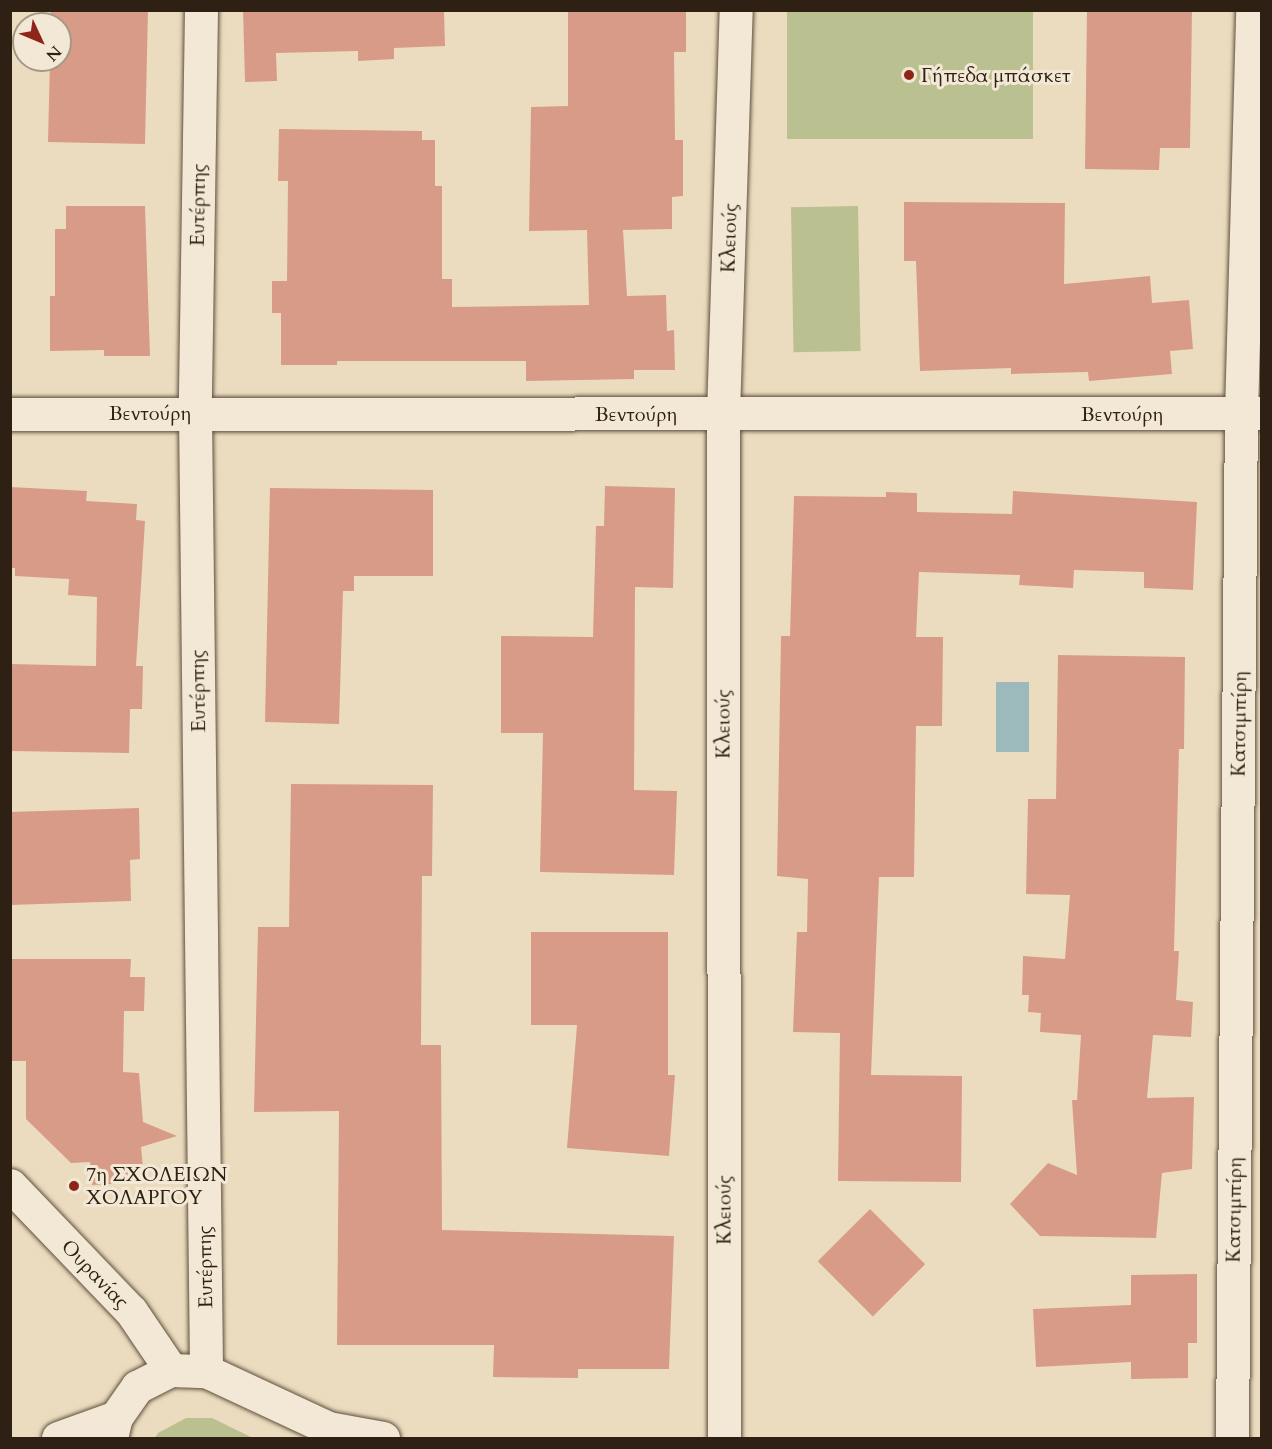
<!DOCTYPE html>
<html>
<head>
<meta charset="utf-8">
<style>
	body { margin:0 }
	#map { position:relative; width:1272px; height:1449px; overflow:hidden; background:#ecdcbf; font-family:Cardo,serif }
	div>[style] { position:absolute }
	.green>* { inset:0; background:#bac090; transform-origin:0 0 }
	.water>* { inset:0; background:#9cb9bb; transform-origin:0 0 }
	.building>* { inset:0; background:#d89b87; transform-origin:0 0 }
	.roads { filter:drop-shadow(0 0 2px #5e503e) drop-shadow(0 0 2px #5e503e) }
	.street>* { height:33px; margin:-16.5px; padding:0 16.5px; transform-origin:16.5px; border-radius:16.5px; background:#f3e8d5 }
	.secondary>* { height:33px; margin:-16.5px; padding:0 16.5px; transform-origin:16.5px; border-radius:16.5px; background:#f3e8d5 }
	.dots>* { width:16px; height:16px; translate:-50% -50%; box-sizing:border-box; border:3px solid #f3e8d5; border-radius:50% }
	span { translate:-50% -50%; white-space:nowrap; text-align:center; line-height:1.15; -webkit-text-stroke:6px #f3e8d5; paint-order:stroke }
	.poi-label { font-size:20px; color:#2e2113 }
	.left { translate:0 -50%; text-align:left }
	.street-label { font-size:20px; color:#2e2113 }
	.frame { position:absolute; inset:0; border:12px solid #2e2113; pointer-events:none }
	.north { position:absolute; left:12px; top:12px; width:60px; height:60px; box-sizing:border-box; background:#f3e8d5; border:2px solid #a49887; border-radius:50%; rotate:134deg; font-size:16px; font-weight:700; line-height:24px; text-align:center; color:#2e2113 }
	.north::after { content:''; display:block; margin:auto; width:21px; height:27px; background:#8f2418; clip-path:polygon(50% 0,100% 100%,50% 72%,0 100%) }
</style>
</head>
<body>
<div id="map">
	<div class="green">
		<i style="left:787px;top:11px;width:246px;height:128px"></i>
		<i style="left:858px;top:206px;width:145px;height:67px;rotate:89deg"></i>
		<i style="clip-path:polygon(186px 1418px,212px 1418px,253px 1438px,155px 1438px,158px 1433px)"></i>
	</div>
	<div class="water">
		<i style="left:996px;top:682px;width:33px;height:70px"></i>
	</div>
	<div class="building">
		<i style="clip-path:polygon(51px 10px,148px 10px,145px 144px,48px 142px,50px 60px,60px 60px,60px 24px,50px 24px)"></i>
		<i style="clip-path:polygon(243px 10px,444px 10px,445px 46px,394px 48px,394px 59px,358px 61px,358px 51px,276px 53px,277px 81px,245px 82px)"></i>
		<i style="clip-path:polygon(568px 10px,686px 10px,686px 52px,674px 52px,675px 140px,683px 140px,683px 196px,672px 197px,672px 229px,623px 230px,627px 296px,666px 295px,667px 331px,674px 330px,675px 370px,634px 370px,634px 379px,526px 381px,526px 361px,337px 361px,337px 365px,281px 365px,281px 313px,272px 313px,272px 281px,287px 281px,288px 181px,278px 181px,279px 129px,422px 131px,422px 140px,435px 140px,435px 186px,442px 186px,442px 279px,452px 279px,452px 307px,589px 305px,587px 230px,529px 231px,531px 107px,568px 106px)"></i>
		<i style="clip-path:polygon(1087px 10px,1192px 10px,1190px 148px,1160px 148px,1159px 170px,1085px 169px)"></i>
		<i style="clip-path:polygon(904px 202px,1065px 203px,1064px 284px,1150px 276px,1152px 303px,1189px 300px,1193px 349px,1170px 351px,1172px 374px,1089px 381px,1088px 372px,1011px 374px,1011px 368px,920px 371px,916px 261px,904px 261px)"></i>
		<i style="clip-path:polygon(66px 206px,145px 206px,150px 356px,104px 356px,104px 350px,50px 351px,50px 296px,55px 296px,55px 229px,66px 229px)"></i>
		<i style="clip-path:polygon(605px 486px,675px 488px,673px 588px,635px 587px,634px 790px,677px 791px,674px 875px,540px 872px,543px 733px,501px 733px,501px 636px,593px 637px,596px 526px,604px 526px)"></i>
		<i style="clip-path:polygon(10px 487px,87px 491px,86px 501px,137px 504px,136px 520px,145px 521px,136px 666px,143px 666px,142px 709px,130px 709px,129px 753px,10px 751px,10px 664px,96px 666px,97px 597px,68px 595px,69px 579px,15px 576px,15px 568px,10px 568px)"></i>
		<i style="clip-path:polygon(270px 488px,433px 490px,433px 576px,354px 576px,354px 591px,343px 591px,339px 724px,265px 722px)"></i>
		<i style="clip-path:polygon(1013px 491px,1197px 502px,1193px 590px,1144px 588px,1144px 572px,1074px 570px,1073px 588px,1019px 585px,1020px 575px,919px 572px,916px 637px,943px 637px,942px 726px,916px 726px,914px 877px,879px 877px,871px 1075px,962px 1076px,961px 1182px,838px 1181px,840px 1033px,793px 1032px,797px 932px,807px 932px,808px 879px,777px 876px,781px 636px,790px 636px,794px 496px,886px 497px,886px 492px,917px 493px,917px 512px,1012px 514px)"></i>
		<i style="clip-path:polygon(1058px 655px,1185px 657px,1184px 749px,1179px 749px,1174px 951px,1179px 951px,1176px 1000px,1193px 1002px,1191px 1037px,1153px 1035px,1147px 1098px,1194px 1097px,1192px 1169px,1162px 1173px,1156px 1238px,1040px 1236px,1010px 1204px,1048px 1163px,1077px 1175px,1072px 1100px,1077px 1100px,1081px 1035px,1040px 1032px,1041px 1013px,1028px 1012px,1029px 995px,1022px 995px,1023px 956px,1065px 959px,1070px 895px,1026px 894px,1028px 799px,1056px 799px)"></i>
		<i style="clip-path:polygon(291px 784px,433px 785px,432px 876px,422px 876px,421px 1045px,441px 1045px,442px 1230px,674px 1236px,669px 1369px,578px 1369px,578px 1378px,493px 1377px,494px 1345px,337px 1345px,339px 1111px,254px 1112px,258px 927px,289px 927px)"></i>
		<i style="clip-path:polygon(139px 808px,140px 859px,130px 860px,131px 901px,10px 905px,10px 812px)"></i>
		<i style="clip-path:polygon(531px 932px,668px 932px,668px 1075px,675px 1075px,669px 1156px,567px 1148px,577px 1025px,531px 1025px)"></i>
		<i style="clip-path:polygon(10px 959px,131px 959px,130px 977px,145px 977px,144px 1011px,124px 1011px,123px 1072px,139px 1073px,143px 1122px,177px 1136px,141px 1147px,143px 1168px,128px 1169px,127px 1183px,92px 1185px,90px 1162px,71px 1163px,26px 1119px,26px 1061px,10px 1061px)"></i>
		<i style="left:870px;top:1209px;width:78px;height:74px;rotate:45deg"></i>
		<i style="clip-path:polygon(1197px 1274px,1197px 1343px,1188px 1343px,1188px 1378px,1131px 1379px,1131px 1362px,1036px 1367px,1033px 1309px,1131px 1305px,1131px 1275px)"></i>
	</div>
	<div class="roads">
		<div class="street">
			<i style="left:201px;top:10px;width:403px;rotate:90.9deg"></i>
			<i style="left:195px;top:413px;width:958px;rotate:89.34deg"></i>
			<i style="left:10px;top:414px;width:1252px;rotate:-0.05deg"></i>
			<i style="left:724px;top:1438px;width:1024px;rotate:-90.06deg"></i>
			<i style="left:723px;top:414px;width:404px;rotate:-88.2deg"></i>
			<i style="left:1232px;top:1438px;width:1025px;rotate:-89.5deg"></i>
			<i style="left:1241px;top:413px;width:403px;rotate:-88.4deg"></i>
		</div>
		<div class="secondary">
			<i style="left:10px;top:1185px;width:175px;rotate:46.2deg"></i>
			<i style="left:131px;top:1311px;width:71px;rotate:55.9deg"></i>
			<i style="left:328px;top:1428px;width:56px;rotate:10.3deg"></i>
			<i style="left:58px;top:1438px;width:62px;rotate:-19.9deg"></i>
			<i style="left:111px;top:1438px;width:22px;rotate:-77deg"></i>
			<i style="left:116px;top:1417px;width:37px;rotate:-55deg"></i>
			<i style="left:137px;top:1387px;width:38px;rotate:-27deg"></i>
			<i style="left:171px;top:1370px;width:35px;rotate:2deg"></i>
			<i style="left:206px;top:1371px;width:135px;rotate:25deg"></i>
			<i style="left:328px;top:1428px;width:13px;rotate:51deg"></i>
		</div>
	</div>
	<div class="dots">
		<i style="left:909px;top:75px;background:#8f2418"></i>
		<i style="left:74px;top:1186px;background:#8f2418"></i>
	</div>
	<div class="poi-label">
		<span class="left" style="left:921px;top:75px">Γήπεδα μπάσκετ</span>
		<span class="left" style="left:86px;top:1186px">7η ΣΧΟΛΕΙΩΝ<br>ΧΟΛΑΡΓΟΥ</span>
	</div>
	<div class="street-label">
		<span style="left:198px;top:205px;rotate:-89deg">Ευτέρπης</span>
		<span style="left:729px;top:238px;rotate:-88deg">Κλειούς</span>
		<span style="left:150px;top:413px">Βεντούρη</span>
		<span style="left:636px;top:414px">Βεντούρη</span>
		<span style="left:1122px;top:414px">Βεντούρη</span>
		<span style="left:198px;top:691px;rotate:-91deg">Ευτέρπης</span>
		<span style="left:723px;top:724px;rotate:-90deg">Κλειούς</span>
		<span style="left:1239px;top:724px;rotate:-89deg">Κατσιμπίρη</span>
		<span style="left:724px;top:1210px;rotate:-90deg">Κλειούς</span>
		<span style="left:1234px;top:1210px;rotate:-89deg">Κατσιμπίρη</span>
		<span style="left:205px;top:1267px;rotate:-91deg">Ευτέρπης</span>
		<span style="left:95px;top:1274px;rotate:46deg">Ουρανίας</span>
	</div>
	<div class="frame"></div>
	<div class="north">N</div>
</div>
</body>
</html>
